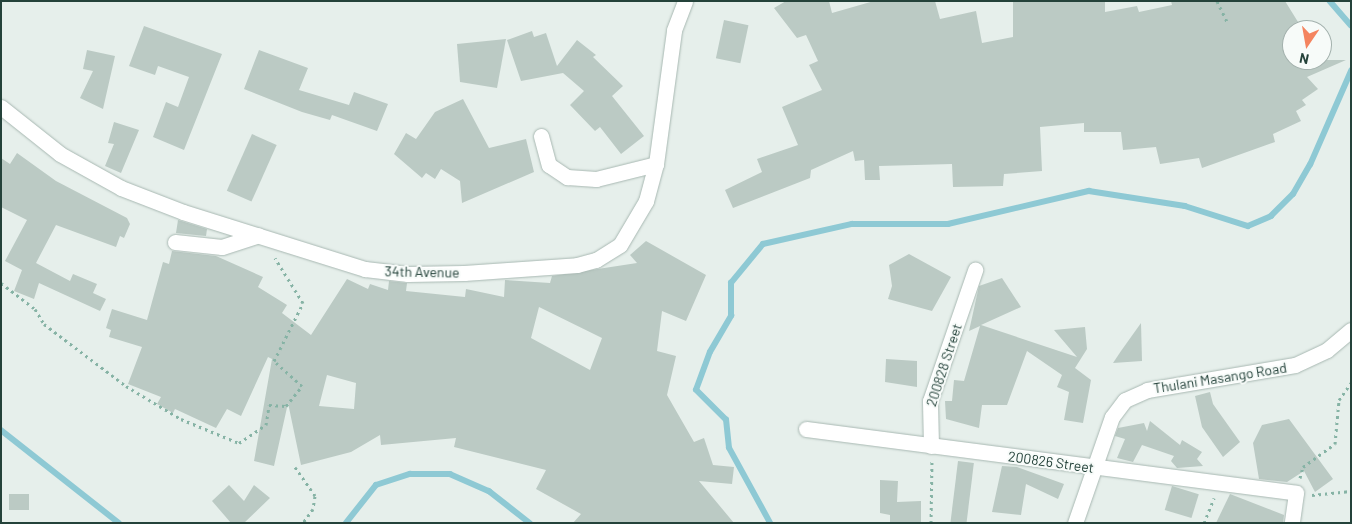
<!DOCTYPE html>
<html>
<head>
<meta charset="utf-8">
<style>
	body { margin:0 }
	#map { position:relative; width:1352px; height:524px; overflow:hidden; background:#e6efeb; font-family:Barlow,sans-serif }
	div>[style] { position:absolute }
	.stream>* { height:5.5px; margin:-2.75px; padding:0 2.75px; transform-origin:2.75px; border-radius:2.75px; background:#8ec9d4 }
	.building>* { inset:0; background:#bbcac4; transform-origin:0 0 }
	.path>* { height:3px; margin-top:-1.5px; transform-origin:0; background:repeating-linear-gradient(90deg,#86b3a5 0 2.5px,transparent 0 6.5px) }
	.roads { filter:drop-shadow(0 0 1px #a8b8b2) drop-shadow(0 0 1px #a8b8b2) }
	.minor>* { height:15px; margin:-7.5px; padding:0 7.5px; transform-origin:7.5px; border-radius:7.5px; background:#fff }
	span { translate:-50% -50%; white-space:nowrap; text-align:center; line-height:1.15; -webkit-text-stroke:4px #f7fbf9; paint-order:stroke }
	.street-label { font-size:14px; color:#24423a }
	.frame { position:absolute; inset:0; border:2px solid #24423a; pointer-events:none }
	.north { position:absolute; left:1282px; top:20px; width:50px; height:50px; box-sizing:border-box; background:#f7fbf9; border:1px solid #a3b1ad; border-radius:50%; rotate:192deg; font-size:14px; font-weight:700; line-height:20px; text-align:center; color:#24423a }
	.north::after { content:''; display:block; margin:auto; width:18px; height:22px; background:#f4845f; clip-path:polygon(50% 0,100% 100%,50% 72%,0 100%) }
</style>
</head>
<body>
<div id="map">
	<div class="stream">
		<i style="left:1330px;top:1px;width:32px;rotate:49deg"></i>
		<i style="left:1px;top:430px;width:150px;rotate:38.2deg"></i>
		<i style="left:346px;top:523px;width:48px;rotate:-51.7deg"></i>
		<i style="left:376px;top:485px;width:36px;rotate:-18deg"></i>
		<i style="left:410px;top:474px;width:40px"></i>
		<i style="left:450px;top:474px;width:43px;rotate:23.6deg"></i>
		<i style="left:489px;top:491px;width:52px;rotate:38deg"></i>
		<i style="left:770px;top:523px;width:85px;rotate:-118.7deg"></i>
		<i style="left:729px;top:448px;width:28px;rotate:-96deg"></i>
		<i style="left:726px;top:420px;width:42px;rotate:-135deg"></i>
		<i style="left:696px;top:390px;width:40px;rotate:-69.8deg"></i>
		<i style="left:710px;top:352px;width:42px;rotate:-59.7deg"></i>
		<i style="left:731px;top:316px;width:33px;rotate:-90deg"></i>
		<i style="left:731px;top:283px;width:50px;rotate:-50.6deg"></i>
		<i style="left:763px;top:244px;width:91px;rotate:-12.7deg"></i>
		<i style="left:852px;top:224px;width:96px"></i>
		<i style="left:948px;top:224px;width:145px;rotate:-13.2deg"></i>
		<i style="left:1089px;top:191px;width:97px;rotate:8.9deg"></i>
		<i style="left:1185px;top:206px;width:66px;rotate:17.6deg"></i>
		<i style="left:1248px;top:226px;width:25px;rotate:-23deg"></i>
		<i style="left:1271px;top:216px;width:31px;rotate:-45deg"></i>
		<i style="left:1293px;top:194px;width:34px;rotate:-60deg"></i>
		<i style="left:1310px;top:165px;width:103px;rotate:-66.4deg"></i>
	</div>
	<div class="building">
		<i style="clip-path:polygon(786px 1px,829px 1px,832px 13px,874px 1px,935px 1px,940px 19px,976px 11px,982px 43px,1013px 37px,1013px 1px,1105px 1px,1105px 12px,1137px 6px,1139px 12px,1172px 5px,1171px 1px,1285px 1px,1303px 30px,1292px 30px,1292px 60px,1346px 60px,1307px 77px,1318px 89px,1302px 100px,1306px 105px,1296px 111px,1301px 121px,1273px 134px,1275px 142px,1202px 168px,1199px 158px,1160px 164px,1156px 147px,1123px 150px,1121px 132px,1084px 132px,1084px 123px,1040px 127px,1042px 171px,1004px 174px,1003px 186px,953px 187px,952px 164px,879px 166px,880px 180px,865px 180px,864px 160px,855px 161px,853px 151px,811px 170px,810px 178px,733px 208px,725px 190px,762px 172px,757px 159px,798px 145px,782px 107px,822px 90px,809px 65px,818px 61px,806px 35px,797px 38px,774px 8px)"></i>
		<i style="left:724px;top:20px;width:25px;height:39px;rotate:12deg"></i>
		<i style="clip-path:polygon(144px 26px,222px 54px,184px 150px,153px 137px,166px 102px,178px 107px,189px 77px,158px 66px,155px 75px,129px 66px)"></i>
		<i style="clip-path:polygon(532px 31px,534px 37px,546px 33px,557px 66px,577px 40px,596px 55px,593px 57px,623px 86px,612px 96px,644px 136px,621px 154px,600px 127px,595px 131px,570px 105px,584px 91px,563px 73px,521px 81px,507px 40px)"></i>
		<i style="clip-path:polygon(506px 39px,497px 88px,460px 82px,457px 44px)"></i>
		<i style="clip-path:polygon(87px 50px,115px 56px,103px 109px,80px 98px,93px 71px,83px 69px)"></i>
		<i style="clip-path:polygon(259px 50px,308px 68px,299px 90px,349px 105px,354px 92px,388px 104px,377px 131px,332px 115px,330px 120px,302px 112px,244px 89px)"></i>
		<i style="clip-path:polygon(463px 99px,489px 148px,526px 139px,534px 172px,462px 203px,460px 181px,441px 169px,435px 179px,426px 173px,422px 178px,394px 154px,406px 133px,416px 139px,435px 112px)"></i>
		<i style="clip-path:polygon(114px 122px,139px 130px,121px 173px,105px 166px,114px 144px,108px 143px)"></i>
		<i style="left:252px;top:134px;width:27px;height:62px;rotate:24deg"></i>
		<i style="clip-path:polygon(17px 153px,56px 181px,127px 218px,130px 224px,124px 238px,120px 236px,116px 247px,56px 225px,36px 263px,70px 281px,73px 274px,97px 284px,93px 293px,106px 299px,100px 311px,39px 283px,34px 299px,14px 291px,22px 270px,5px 261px,27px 220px,1px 207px,1px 158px,10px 164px)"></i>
		<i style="clip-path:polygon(178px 220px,207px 229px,206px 236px,176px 233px)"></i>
		<i style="clip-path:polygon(evenodd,646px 241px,706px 275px,686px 321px,662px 311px,657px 351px,676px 356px,667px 395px,694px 442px,704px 438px,713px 465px,734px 467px,732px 484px,699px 481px,734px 523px,573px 523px,581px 514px,536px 489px,546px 470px,454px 447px,456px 438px,381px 445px,380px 435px,351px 452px,301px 465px,288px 403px,274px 466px,254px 461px,272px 359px,268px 357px,241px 416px,227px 409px,216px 428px,175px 409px,173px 413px,157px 404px,161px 397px,128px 384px,142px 347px,109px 337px,111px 330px,106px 328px,112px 309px,147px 320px,163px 262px,169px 264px,172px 251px,216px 256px,263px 277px,258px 287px,287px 305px,282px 313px,311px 335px,347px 279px,368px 289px,370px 284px,388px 290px,389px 281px,407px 283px,406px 291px,465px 297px,466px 289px,504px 297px,505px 280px,550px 283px,552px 276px,637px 263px,630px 255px,646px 241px,539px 307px,602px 338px,590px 370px,531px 338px,539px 307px,646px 241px,327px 375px,356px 383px,354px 409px,319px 406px,327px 375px)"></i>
		<i style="clip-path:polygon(909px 254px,951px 277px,932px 311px,888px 299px,892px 286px,889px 265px)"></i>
		<i style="clip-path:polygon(1002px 278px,1021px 307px,981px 325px,1077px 357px,1054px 330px,1085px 327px,1087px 349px,1075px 368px,1091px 380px,1083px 423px,1064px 420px,1069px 392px,1057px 387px,1062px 375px,1027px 351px,1007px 405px,982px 405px,979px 428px,946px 419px,945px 401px,952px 401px,954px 380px,964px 381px,980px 326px,969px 331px,979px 286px)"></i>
		<i style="clip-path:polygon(1141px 323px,1142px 361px,1113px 363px,1121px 351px)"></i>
		<i style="clip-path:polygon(886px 359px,917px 361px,917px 387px,885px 382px)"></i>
		<i style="clip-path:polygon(1210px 392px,1213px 404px,1240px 442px,1223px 457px,1202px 427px,1195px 396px)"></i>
		<i style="clip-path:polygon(1289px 419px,1333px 479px,1315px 492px,1304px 471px,1287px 482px,1259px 479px,1253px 443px,1262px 425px)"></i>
		<i style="clip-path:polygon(1150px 421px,1180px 445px,1182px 440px,1202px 452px,1197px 459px,1203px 466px,1177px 468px,1171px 461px,1174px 456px,1142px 445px,1133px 462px,1117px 458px,1125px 439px,1115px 436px,1118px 428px,1144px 423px,1147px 431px)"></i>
		<i style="left:958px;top:461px;width:16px;height:62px;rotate:7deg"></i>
		<i style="clip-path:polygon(1002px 466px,1017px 467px,1064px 484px,1058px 499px,1026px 484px,1021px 515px,992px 512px)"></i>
		<i style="clip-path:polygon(880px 480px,898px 481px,897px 502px,921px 501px,921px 523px,890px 523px,890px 515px,880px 513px)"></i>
		<i style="clip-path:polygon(229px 485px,244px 501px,254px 485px,270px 498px,244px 523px,231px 523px,212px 501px)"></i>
		<i style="left:1172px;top:486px;width:28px;height:25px;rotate:17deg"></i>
		<i style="left:9px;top:494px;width:20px;height:16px"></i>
		<i style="clip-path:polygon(1230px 494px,1284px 515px,1283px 523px,1216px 523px)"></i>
	</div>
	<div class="path">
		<i style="left:1217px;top:1px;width:25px;rotate:64deg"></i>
		<i style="left:1px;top:283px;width:43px;rotate:37.4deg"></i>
		<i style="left:35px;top:309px;width:17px;rotate:59deg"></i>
		<i style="left:44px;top:324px;width:103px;rotate:37.1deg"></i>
		<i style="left:126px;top:386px;width:64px;rotate:31deg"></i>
		<i style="left:181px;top:419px;width:63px;rotate:22.5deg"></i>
		<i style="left:239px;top:443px;width:32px;rotate:-34deg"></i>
		<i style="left:266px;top:425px;width:20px;rotate:-81deg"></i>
		<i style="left:269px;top:405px;width:17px;rotate:3deg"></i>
		<i style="left:286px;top:406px;width:26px;rotate:-51deg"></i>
		<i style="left:302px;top:386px;width:38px;rotate:-138deg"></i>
		<i style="left:274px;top:361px;width:65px;rotate:-63.4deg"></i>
		<i style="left:303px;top:303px;width:53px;rotate:-121.9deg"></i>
		<i style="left:295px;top:467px;width:35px;rotate:55deg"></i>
		<i style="left:315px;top:496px;width:13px;rotate:99deg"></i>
		<i style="left:313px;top:509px;width:17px;rotate:126deg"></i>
		<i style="left:1300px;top:478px;width:11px;rotate:-75deg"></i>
		<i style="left:1303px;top:467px;width:39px;rotate:-36deg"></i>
		<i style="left:1335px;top:444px;width:44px;rotate:-84.8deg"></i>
		<i style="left:1339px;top:400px;width:21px;rotate:-55deg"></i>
		<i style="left:1312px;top:495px;width:39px;rotate:-6deg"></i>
		<i style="left:931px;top:523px;width:62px;rotate:-89.1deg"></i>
		<i style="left:1204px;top:523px;width:27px;rotate:-68deg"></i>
	</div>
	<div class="roads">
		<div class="minor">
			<i style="left:1px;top:107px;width:75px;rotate:38.5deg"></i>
			<i style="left:60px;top:154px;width:70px;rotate:29.1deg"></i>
			<i style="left:121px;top:188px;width:66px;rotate:21.2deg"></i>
			<i style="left:183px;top:212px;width:191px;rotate:17.4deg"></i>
			<i style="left:365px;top:269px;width:43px;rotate:6.6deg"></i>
			<i style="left:408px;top:274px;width:56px;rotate:-1deg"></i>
			<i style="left:464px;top:273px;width:113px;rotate:-4deg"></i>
			<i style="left:577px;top:265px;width:20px;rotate:-15deg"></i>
			<i style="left:596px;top:260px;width:28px;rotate:-32deg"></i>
			<i style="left:620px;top:245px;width:51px;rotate:-59.4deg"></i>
			<i style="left:646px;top:201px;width:38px;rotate:-75deg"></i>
			<i style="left:656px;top:164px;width:135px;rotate:-82.3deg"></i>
			<i style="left:674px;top:30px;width:31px;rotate:-69deg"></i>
			<i style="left:541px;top:136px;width:30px;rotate:75deg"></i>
			<i style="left:549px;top:165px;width:22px;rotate:34deg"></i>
			<i style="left:567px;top:177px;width:29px;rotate:4deg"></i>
			<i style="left:596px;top:179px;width:62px;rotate:-14deg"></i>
			<i style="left:175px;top:242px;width:47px;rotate:6.1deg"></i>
			<i style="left:222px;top:247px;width:38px;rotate:-18deg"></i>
			<i style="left:806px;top:429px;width:494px;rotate:7.4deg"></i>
			<i style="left:1296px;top:493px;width:30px;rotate:98deg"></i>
			<i style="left:931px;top:446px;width:45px;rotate:-91.3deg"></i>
			<i style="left:930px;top:401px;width:139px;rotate:-71deg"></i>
			<i style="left:1075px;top:523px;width:112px;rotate:-70.8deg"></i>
			<i style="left:1112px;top:417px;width:21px;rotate:-53deg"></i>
			<i style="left:1125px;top:400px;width:24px;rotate:-24deg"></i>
			<i style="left:1147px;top:390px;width:150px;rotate:-9.6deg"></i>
			<i style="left:1295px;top:365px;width:35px;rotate:-25deg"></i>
			<i style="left:1327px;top:350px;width:31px;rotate:-40deg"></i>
		</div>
	</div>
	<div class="street-label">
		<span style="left:422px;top:272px;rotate:1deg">34th Avenue</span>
		<span style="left:944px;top:365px;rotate:-72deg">200828 Street</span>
		<span style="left:1220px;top:378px;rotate:-9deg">Thulani Masango Road</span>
		<span style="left:1051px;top:462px;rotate:8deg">200826 Street</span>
	</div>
	<div class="frame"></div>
	<div class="north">N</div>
</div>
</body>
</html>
